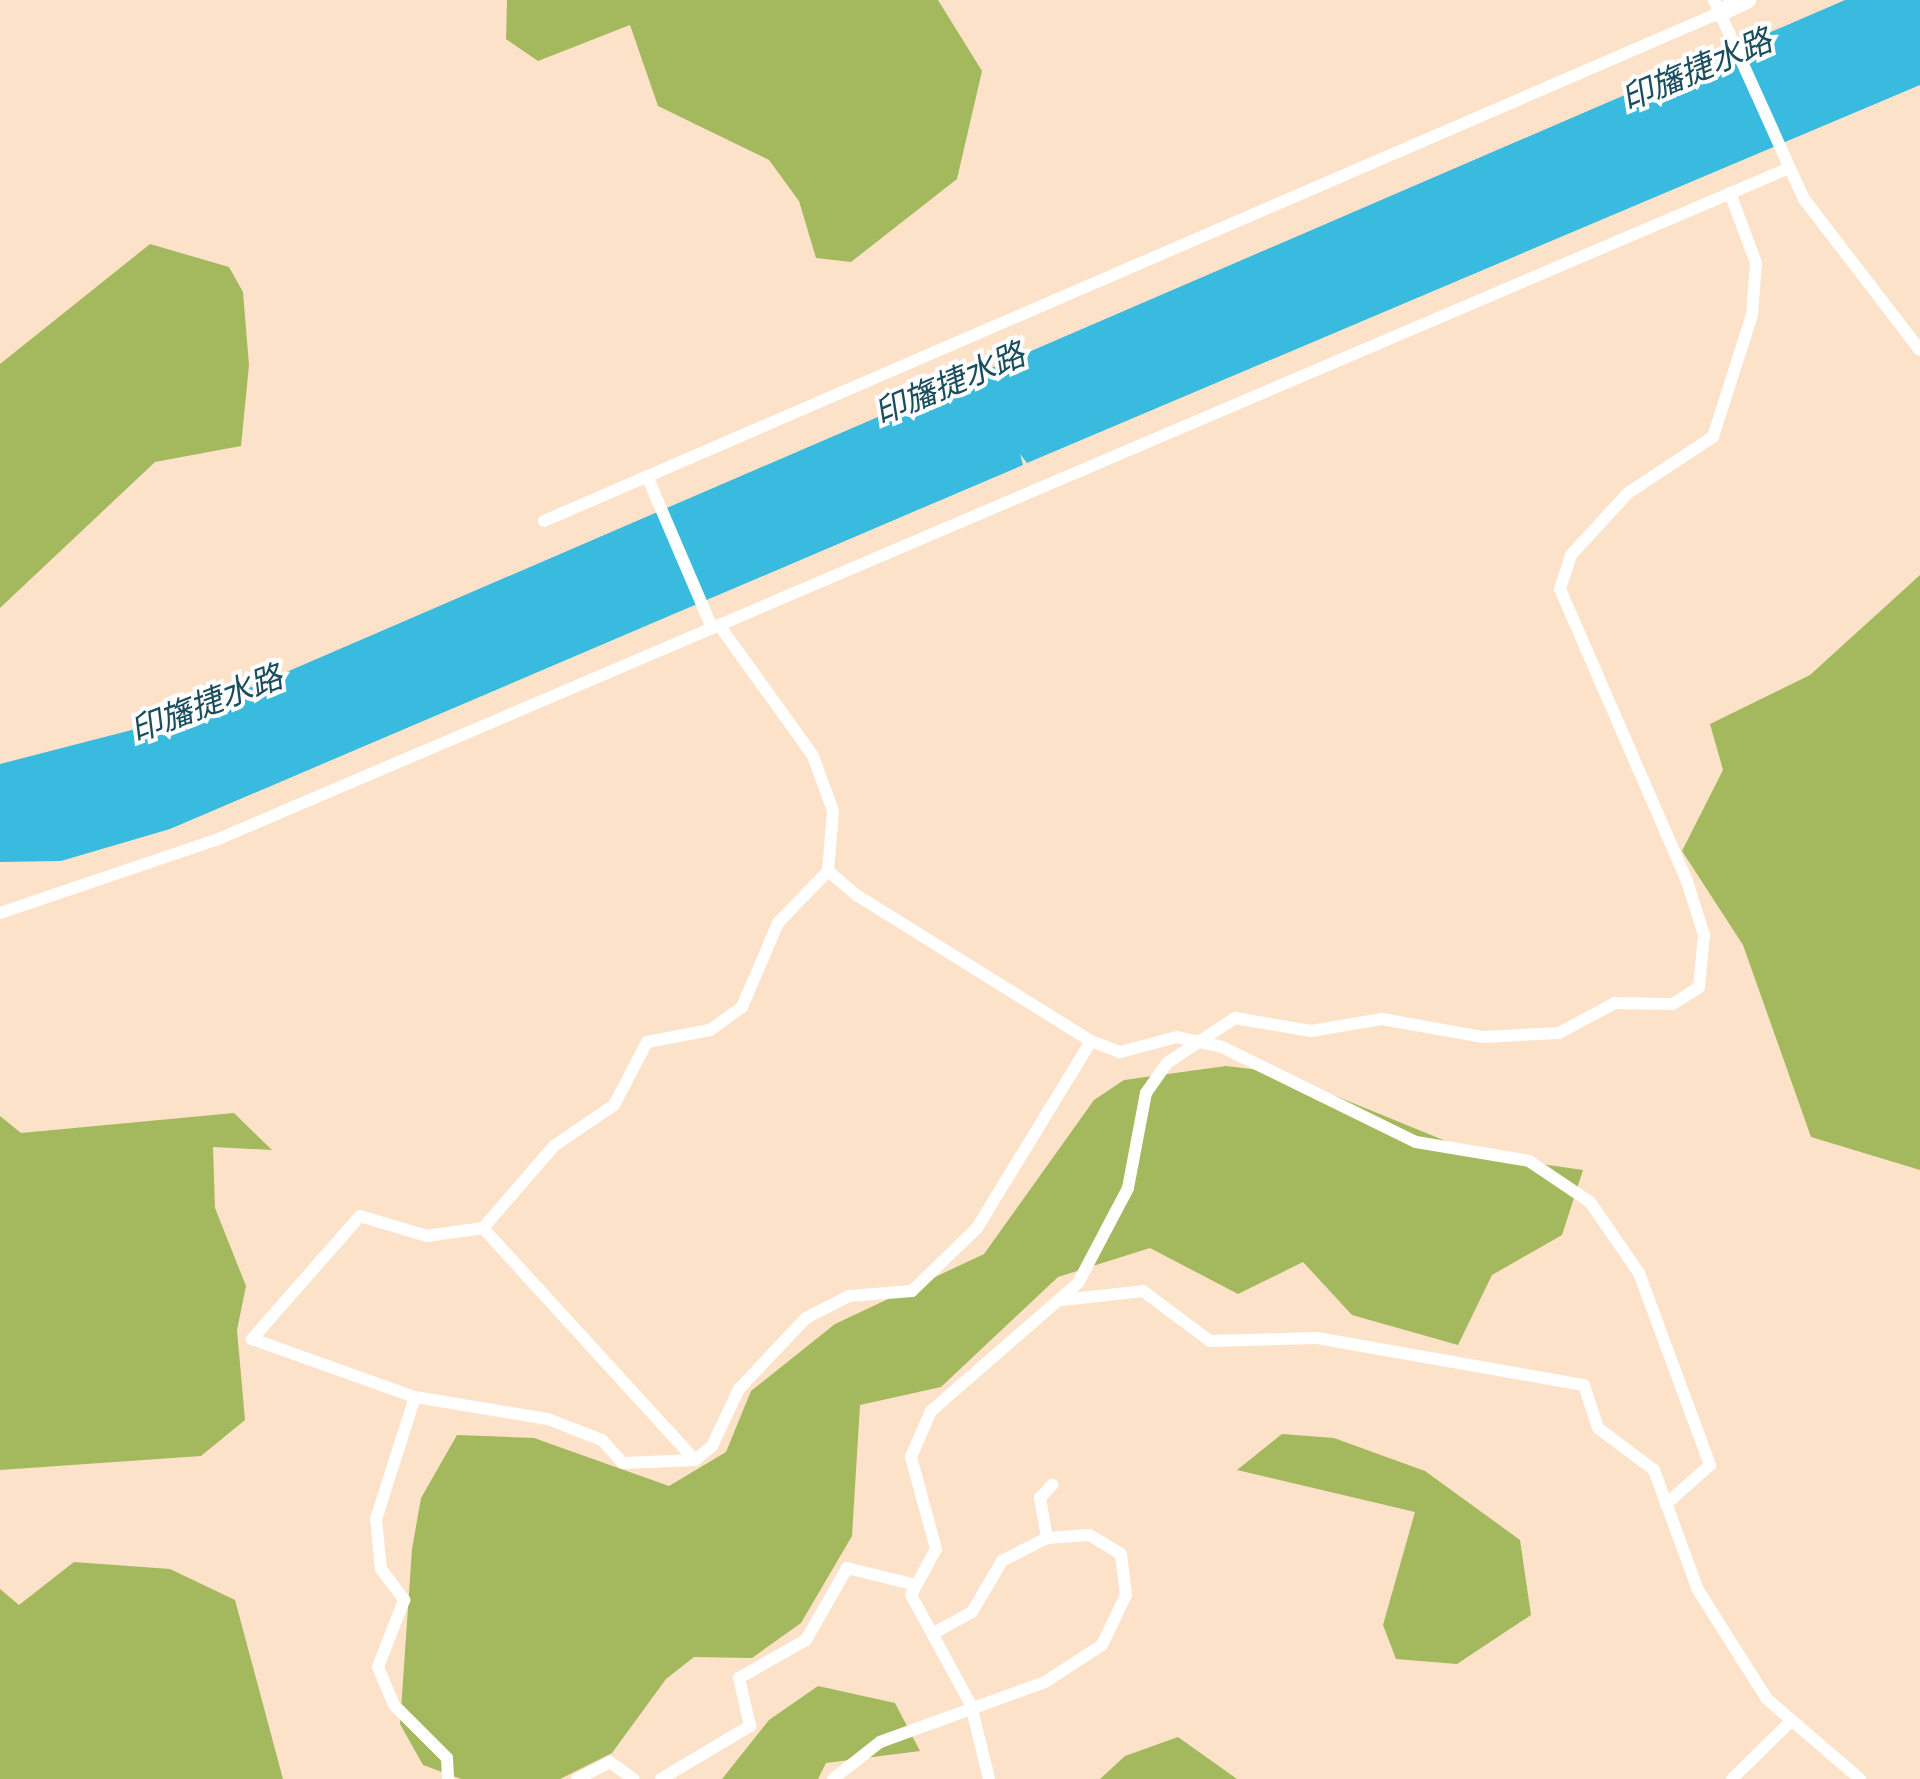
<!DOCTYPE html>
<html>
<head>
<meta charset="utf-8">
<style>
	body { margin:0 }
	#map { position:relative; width:1920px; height:1779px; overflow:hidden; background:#fce2c9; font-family:"Titillium Web","Noto Sans JP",sans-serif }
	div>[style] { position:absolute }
	.forest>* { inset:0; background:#a4b95d }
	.water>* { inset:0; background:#39bbe0 }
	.street>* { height:12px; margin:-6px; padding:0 6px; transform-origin:6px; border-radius:6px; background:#fff }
	.secondary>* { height:18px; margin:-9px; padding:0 9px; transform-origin:9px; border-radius:9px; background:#fff }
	span { translate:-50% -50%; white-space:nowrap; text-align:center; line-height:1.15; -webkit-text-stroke:8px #fff; paint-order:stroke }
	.water-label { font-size:32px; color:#1a4e5e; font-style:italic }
</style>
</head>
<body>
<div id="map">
	<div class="forest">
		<i style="clip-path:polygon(507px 0,938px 0,982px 71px,957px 179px,851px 262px,816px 258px,799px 201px,769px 160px,658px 106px,630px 25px,538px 61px,506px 39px)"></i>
		<i style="clip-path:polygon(150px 244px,229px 267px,243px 292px,249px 365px,241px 446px,155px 462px,0 608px,0 364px)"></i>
		<i style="clip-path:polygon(1920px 575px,1920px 1170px,1811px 1137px,1743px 945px,1682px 851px,1723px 770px,1710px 724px,1810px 675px)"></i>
		<i style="clip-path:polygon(1226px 1066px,1277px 1072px,1480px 1155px,1583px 1170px,1562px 1235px,1492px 1275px,1458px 1345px,1352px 1315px,1303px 1262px,1238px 1294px,1150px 1248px,1058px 1277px,941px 1387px,860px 1405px,852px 1536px,801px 1623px,752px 1658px,694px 1657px,666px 1679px,612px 1753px,560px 1779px,461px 1779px,423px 1765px,400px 1724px,412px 1549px,421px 1498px,457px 1435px,534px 1438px,669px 1486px,726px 1452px,751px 1391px,835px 1324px,984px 1254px,1094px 1100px,1124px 1080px)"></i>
		<i style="clip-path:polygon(234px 1113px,272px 1150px,213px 1147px,215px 1208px,246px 1286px,237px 1330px,245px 1420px,201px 1456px,0 1470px,0 1116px,21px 1133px)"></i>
		<i style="clip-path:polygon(1282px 1434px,1334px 1438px,1425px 1471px,1520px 1540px,1531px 1615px,1457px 1664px,1396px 1659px,1383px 1625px,1415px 1512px,1237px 1470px)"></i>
		<i style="clip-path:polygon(74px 1562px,170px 1569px,235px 1600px,283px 1779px,0 1779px,0 1589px,19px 1605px)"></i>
		<i style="clip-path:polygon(818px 1686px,895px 1703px,920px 1751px,826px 1763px,818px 1779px,722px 1779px,769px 1720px)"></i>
		<i style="clip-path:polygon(1178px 1737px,1237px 1779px,1100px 1779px,1125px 1756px)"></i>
	</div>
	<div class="water">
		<i style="clip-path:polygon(1845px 0,1920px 0,1920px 85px,1027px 463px,1020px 454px,1023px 465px,170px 829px,61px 861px,0 862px,0 764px,182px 717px)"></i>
	</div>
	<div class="street">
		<i style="left:1714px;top:0;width:218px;rotate:65.7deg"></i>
		<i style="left:1804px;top:199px;width:190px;rotate:52.5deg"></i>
		<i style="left:647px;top:476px;width:165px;rotate:66.8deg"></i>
		<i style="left:544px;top:521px;width:1280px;rotate:-23.38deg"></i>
		<i style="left:719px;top:625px;width:161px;rotate:54.3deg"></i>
		<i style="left:813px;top:756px;width:59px;rotate:70deg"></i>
		<i style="left:833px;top:811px;width:60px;rotate:94.8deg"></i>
		<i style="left:828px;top:871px;width:39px;rotate:40deg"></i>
		<i style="left:858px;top:896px;width:274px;rotate:31.9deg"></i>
		<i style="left:1091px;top:1041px;width:31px;rotate:21deg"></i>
		<i style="left:1120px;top:1052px;width:59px;rotate:-14.7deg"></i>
		<i style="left:1177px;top:1037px;width:46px;rotate:12.5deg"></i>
		<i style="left:1222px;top:1047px;width:216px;rotate:26.1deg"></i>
		<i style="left:1416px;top:1142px;width:115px;rotate:9.5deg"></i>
		<i style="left:1529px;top:1161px;width:73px;rotate:33.9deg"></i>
		<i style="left:1590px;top:1202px;width:86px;rotate:55.4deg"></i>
		<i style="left:1639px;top:1273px;width:205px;rotate:69.7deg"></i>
		<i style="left:1710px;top:1465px;width:59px;rotate:138.4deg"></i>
		<i style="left:828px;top:871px;width:72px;rotate:133.9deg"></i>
		<i style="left:778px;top:923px;width:91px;rotate:113.2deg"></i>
		<i style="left:742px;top:1007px;width:39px;rotate:144deg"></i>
		<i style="left:710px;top:1030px;width:64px;rotate:169.2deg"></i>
		<i style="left:647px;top:1042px;width:71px;rotate:117.6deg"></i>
		<i style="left:614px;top:1105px;width:73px;rotate:145.7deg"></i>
		<i style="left:554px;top:1146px;width:108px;rotate:130.9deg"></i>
		<i style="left:483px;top:1228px;width:57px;rotate:171.9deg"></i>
		<i style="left:427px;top:1236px;width:70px;rotate:-163.4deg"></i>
		<i style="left:360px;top:1216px;width:164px;rotate:131.3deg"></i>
		<i style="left:252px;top:1339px;width:173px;rotate:19.6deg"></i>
		<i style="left:415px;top:1397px;width:135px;rotate:9.4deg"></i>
		<i style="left:548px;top:1419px;width:58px;rotate:21.3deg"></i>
		<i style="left:602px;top:1440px;width:31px;rotate:48deg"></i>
		<i style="left:623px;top:1463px;width:72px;rotate:-2.4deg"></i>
		<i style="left:695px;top:1460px;width:22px;rotate:-39deg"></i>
		<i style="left:712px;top:1446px;width:63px;rotate:-64.7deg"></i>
		<i style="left:739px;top:1389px;width:98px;rotate:-46.7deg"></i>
		<i style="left:806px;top:1318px;width:48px;rotate:-27.1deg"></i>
		<i style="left:849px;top:1296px;width:63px;rotate:-4.5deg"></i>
		<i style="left:912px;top:1291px;width:91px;rotate:-44.1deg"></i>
		<i style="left:977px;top:1228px;width:219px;rotate:-58.6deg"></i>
		<i style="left:0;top:913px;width:228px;rotate:-18.7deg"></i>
		<i style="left:216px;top:840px;width:1708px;rotate:-23.13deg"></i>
		<i style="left:483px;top:1228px;width:314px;rotate:47.6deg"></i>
		<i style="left:1062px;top:1300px;width:81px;rotate:-6.3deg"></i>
		<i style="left:1143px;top:1291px;width:84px;rotate:36.7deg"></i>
		<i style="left:1210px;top:1341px;width:107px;rotate:-1.6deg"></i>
		<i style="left:1317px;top:1338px;width:271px;rotate:10deg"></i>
		<i style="left:1584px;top:1385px;width:45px;rotate:72deg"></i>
		<i style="left:1598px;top:1428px;width:70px;rotate:36.9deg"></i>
		<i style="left:1654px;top:1470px;width:128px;rotate:69.9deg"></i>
		<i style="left:1698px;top:1590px;width:129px;rotate:57.7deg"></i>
		<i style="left:1767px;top:1699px;width:123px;rotate:40.7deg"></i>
		<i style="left:415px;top:1397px;width:128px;rotate:107.7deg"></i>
		<i style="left:376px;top:1519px;width:50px;rotate:84.3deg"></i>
		<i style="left:381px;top:1569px;width:39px;rotate:53deg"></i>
		<i style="left:404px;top:1600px;width:72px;rotate:111.2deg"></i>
		<i style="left:378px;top:1667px;width:41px;rotate:67.2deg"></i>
		<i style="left:394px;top:1705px;width:75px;rotate:45deg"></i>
		<i style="left:447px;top:1758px;width:21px;rotate:87deg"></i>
		<i style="left:932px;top:1634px;width:46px;rotate:-28.8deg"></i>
		<i style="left:972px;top:1612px;width:59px;rotate:-59.5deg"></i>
		<i style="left:1002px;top:1561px;width:51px;rotate:-27.1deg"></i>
		<i style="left:1047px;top:1538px;width:41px;rotate:-99.9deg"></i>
		<i style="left:1040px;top:1498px;width:18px;rotate:-47deg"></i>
		<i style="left:577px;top:1779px;width:37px;rotate:-27deg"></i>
		<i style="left:610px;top:1762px;width:29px;rotate:36deg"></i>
		<i style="left:661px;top:1779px;width:104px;rotate:-30.8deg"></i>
		<i style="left:750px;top:1726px;width:49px;rotate:-102.9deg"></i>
		<i style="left:739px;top:1678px;width:77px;rotate:-29.6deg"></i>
		<i style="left:806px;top:1640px;width:83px;rotate:-60.3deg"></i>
		<i style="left:847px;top:1568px;width:67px;rotate:13.8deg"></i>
		<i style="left:833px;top:1779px;width:60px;rotate:-38.2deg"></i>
		<i style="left:880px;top:1742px;width:176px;rotate:-20deg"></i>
		<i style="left:1045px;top:1682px;width:68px;rotate:-33deg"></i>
		<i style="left:1102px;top:1645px;width:55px;rotate:-64.4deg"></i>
		<i style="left:1126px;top:1595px;width:41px;rotate:-97deg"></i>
		<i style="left:1121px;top:1554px;width:37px;rotate:-149deg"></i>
		<i style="left:1089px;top:1535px;width:42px;rotate:175.9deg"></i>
		<i style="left:989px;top:1779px;width:76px;rotate:-103.7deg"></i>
		<i style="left:971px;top:1705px;width:125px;rotate:-118.6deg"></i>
		<i style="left:911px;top:1595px;width:52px;rotate:-61.5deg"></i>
		<i style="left:936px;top:1549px;width:95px;rotate:-105.2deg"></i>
		<i style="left:911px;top:1457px;width:50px;rotate:-66.5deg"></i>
		<i style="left:931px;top:1411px;width:195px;rotate:-41deg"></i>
		<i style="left:1078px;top:1283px;width:107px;rotate:-62.2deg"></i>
		<i style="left:1128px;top:1188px;width:97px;rotate:-79.3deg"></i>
		<i style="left:1146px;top:1093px;width:37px;rotate:-55deg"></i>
		<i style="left:1167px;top:1063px;width:82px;rotate:-33.5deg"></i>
		<i style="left:1235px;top:1018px;width:77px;rotate:9.7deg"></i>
		<i style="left:1311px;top:1031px;width:72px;rotate:-9.6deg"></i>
		<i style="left:1382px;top:1019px;width:103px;rotate:10.1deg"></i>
		<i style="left:1483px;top:1037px;width:76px;rotate:-3deg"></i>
		<i style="left:1559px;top:1033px;width:64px;rotate:-28.2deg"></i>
		<i style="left:1615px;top:1003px;width:58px;rotate:1deg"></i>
		<i style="left:1673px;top:1004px;width:31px;rotate:-33deg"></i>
		<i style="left:1699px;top:987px;width:52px;rotate:-84.5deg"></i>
		<i style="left:1704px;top:935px;width:57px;rotate:-107.5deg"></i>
		<i style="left:1687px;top:881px;width:318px;rotate:-113.5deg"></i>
		<i style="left:1560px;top:589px;width:36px;rotate:-72deg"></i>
		<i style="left:1571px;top:555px;width:84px;rotate:-47.4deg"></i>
		<i style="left:1628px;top:493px;width:102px;rotate:-33.4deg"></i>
		<i style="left:1713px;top:437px;width:128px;rotate:-72.3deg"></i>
		<i style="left:1752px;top:315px;width:52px;rotate:-85.6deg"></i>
		<i style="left:1756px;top:263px;width:75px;rotate:-110.4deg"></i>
		<i style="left:1732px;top:1779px;width:78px;rotate:-44.5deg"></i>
	</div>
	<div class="secondary">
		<i style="left:1719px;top:13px;width:31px;rotate:-25deg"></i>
	</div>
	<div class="water-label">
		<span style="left:1696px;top:69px;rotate:-23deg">印旛捷水路</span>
		<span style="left:949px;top:383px;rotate:-23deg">印旛捷水路</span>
		<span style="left:206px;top:703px;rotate:-21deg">印旛捷水路</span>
	</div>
</div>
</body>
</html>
